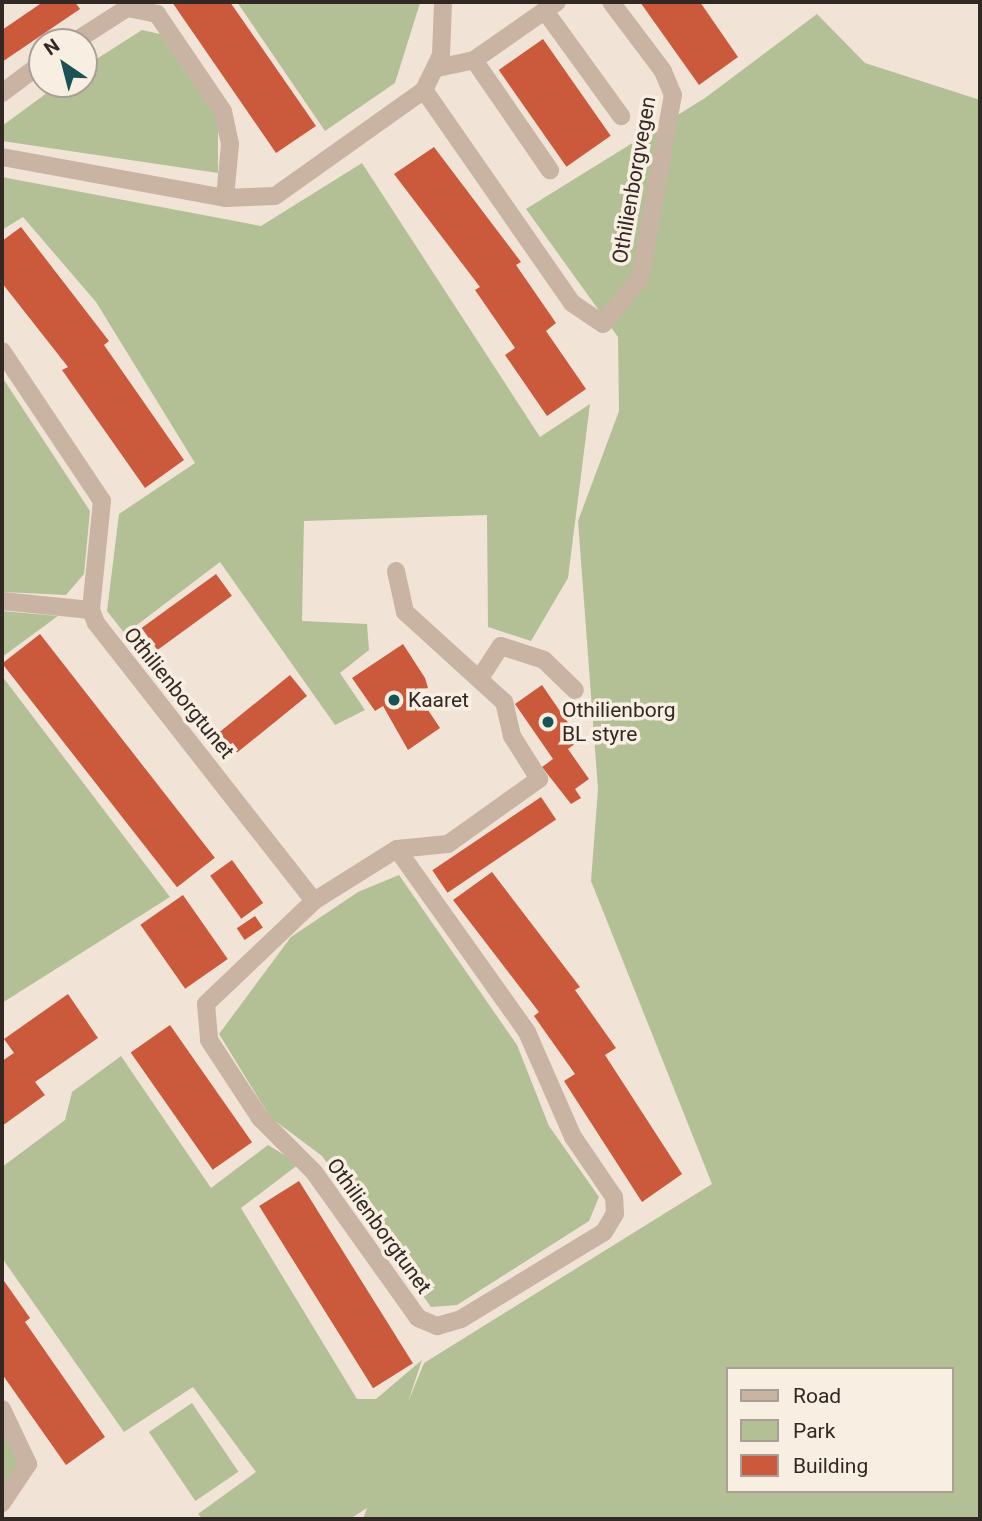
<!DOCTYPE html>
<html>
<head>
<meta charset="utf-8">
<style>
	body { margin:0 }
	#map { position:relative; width:982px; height:1521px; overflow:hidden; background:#f1e3d6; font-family:Roboto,sans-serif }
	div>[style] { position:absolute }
	.green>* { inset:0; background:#b3c096; transform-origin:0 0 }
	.building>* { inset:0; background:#ca5a3b; transform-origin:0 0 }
	.minor>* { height:18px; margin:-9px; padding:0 9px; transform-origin:9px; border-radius:9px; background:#c9b3a2 }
	.dots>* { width:19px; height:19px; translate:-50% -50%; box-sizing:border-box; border:4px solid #f9eee2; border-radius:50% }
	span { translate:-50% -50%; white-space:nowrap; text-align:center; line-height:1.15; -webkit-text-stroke:7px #f9eee2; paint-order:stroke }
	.street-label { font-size:21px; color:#332924 }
	.poi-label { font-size:21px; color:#332924 }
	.left { translate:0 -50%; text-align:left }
	.frame { position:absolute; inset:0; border:4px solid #332924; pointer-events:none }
	.legend { position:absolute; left:726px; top:1367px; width:228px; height:126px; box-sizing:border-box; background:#f9eee2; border:2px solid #aa9f96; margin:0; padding:9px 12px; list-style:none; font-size:21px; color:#332924 }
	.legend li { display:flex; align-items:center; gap:14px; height:35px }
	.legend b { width:35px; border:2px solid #aa9f96 }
	.north { position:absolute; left:28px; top:28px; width:70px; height:70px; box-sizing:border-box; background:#f9eee2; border:2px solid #aa9f96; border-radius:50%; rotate:325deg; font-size:19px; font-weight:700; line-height:28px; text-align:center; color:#332924 }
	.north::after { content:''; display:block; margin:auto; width:24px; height:32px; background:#195356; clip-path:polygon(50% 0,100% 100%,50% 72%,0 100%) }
</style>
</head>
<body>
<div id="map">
	<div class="green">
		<i style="clip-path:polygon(237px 2px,420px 2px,420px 3px,395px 83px,325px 131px)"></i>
		<i style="clip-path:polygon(evenodd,817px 14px,865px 63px,980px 100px,980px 1519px,363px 1519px,367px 1508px,350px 1519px,203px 1519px,198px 1514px,256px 1472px,193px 1387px,124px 1432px,2px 1258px,2px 1167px,65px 1120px,72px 1092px,121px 1056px,211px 1188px,268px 1145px,299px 1164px,241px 1208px,357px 1399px,376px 1399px,422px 1360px,408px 1402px,424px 1363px,712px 1184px,591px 881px,598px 789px,578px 521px,619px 411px,618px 337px,526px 209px,705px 98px,817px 14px,728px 1369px,952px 1369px,952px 1491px,728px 1491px,728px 1369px)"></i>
		<i style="clip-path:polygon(142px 30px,160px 34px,218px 119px,218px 173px,2px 141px,2px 126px,59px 84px,84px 84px,84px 67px)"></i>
		<i style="clip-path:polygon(362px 163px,540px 437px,590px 404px,568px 578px,531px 641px,488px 627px,487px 515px,304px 521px,302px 621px,367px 624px,369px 650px,340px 673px,365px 710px,335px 725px,220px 562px,125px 634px,107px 611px,119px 514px,195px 463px,96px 302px,23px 217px,2px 230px,2px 177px,261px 226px)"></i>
		<i style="clip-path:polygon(2px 377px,90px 511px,84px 574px,66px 595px,2px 592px)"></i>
		<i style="clip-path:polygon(2px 611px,58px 616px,2px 657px)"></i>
		<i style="clip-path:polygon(2px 676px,170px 897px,2px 1003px)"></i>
		<i style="clip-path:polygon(399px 875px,517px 1045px,549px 1126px,599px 1197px,589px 1221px,457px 1305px,431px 1307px,322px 1156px,270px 1117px,219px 1034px,291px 937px,358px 892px)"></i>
		<i style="left:192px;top:1403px;width:83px;height:52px;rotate:56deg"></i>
		<i style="clip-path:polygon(2px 1409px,27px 1451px,2px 1503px)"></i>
	</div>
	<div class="building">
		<i style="clip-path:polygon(43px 2px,75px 2px,80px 9px,2px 62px,2px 30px)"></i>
		<i style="clip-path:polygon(172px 2px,230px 2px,316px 126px,276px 153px)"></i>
		<i style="clip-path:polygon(640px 2px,700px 2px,738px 57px,699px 85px)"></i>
		<i style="left:543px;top:39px;width:118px;height:54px;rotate:55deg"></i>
		<i style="clip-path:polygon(434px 147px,521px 262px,516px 265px,556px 323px,546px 331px,586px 389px,547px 416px,505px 355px,515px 348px,475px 290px,480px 287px,394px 174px)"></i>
		<i style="clip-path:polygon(21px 227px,109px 341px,104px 345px,184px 460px,145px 488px,62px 370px,68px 367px,2px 283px,2px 241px)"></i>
		<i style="left:216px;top:574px;width:27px;height:92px;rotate:54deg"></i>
		<i style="left:40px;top:634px;width:284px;height:48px;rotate:52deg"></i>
		<i style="clip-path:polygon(403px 644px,425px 678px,428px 688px,418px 695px,440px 728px,408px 750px,383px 706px,375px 711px,352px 678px)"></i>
		<i style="left:290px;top:675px;width:27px;height:91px;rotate:51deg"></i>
		<i style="clip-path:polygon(542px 685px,580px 740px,568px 749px,589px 779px,575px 789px,581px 798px,571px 804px,542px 767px,553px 759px,515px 704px)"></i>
		<i style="left:541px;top:797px;width:27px;height:131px;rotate:56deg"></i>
		<i style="left:232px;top:860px;width:53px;height:27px;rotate:54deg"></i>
		<i style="clip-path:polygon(492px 872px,580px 987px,575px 990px,616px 1048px,605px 1055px,682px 1174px,642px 1202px,564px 1081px,575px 1074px,534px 1016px,539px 1012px,453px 900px)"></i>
		<i style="left:183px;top:895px;width:78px;height:52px;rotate:55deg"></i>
		<i style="left:255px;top:916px;width:14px;height:22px;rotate:56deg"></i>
		<i style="clip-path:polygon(68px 994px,98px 1038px,35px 1082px,45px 1095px,2px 1126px,2px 1061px,14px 1053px,4px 1039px)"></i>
		<i style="left:170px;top:1025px;width:143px;height:48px;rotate:55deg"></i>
		<i style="left:299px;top:1181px;width:215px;height:47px;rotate:58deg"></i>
		<i style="clip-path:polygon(2px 1278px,30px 1318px,25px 1322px,105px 1437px,66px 1465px,2px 1374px)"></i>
	</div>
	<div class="minor">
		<i style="left:545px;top:11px;width:130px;rotate:54.1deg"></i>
		<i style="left:74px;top:42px;width:63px;rotate:-32.7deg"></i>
		<i style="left:127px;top:8px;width:31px;rotate:11deg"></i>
		<i style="left:157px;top:14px;width:117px;rotate:55.8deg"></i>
		<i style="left:223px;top:111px;width:34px;rotate:78deg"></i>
		<i style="left:230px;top:144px;width:54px;rotate:95.3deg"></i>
		<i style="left:474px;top:60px;width:134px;rotate:55.4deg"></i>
		<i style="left:437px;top:68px;width:38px;rotate:-12deg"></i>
		<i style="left:474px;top:60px;width:101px;rotate:-34.9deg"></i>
		<i style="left:424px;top:90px;width:259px;rotate:55.2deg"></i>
		<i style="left:572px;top:303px;width:37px;rotate:34deg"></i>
		<i style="left:603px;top:324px;width:59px;rotate:-51.2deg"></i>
		<i style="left:640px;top:278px;width:186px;rotate:-79.8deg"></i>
		<i style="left:673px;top:95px;width:26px;rotate:-113deg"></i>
		<i style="left:663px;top:71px;width:86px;rotate:-127deg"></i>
		<i style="left:2px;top:93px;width:50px;rotate:-36.9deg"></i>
		<i style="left:2px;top:157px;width:227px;rotate:10.4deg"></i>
		<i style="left:225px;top:198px;width:50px;rotate:-2.3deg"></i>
		<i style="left:275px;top:196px;width:183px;rotate:-35.4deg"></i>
		<i style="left:424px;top:90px;width:39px;rotate:-64deg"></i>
		<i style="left:441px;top:55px;width:53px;rotate:-87.8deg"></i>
		<i style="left:2px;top:351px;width:180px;rotate:56.3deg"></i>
		<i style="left:102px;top:501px;width:110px;rotate:95.8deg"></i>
		<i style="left:91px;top:610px;width:14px;rotate:69deg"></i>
		<i style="left:96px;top:623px;width:353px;rotate:51.9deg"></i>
		<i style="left:314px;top:901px;width:98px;rotate:-32.1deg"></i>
		<i style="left:397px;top:849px;width:51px;rotate:-5.6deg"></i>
		<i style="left:448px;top:844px;width:112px;rotate:-35.5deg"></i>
		<i style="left:539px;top:779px;width:51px;rotate:-122.1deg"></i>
		<i style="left:512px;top:736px;width:35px;rotate:-103deg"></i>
		<i style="left:504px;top:702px;width:134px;rotate:-137.7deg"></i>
		<i style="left:405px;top:612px;width:42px;rotate:-102.4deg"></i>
		<i style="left:2px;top:601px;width:89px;rotate:5.8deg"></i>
		<i style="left:480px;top:678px;width:38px;rotate:-57deg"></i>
		<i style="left:501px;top:646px;width:45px;rotate:18deg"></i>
		<i style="left:544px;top:660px;width:43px;rotate:44.1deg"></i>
		<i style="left:314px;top:901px;width:149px;rotate:136.4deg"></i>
		<i style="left:206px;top:1004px;width:36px;rotate:85deg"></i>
		<i style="left:209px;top:1040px;width:93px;rotate:56.8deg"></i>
		<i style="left:260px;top:1118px;width:76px;rotate:45deg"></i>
		<i style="left:314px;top:1172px;width:179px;rotate:54.5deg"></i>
		<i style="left:418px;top:1318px;width:21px;rotate:23deg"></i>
		<i style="left:437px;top:1326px;width:25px;rotate:-16deg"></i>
		<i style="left:461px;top:1319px;width:167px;rotate:-31.3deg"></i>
		<i style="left:604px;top:1232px;width:21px;rotate:-59deg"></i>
		<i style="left:615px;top:1214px;width:17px;rotate:-93deg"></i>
		<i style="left:614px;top:1197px;width:73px;rotate:-124.3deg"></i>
		<i style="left:573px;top:1137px;width:115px;rotate:-113.7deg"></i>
		<i style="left:527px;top:1032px;width:224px;rotate:-125.4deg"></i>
		<i style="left:2px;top:1409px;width:61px;rotate:64.7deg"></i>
		<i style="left:28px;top:1464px;width:47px;rotate:123.7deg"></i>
	</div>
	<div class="dots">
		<i style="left:394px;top:700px;background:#195356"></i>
		<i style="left:548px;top:722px;background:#195356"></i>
	</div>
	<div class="street-label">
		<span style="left:634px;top:180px;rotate:-80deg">Othilienborgvegen</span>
		<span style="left:179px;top:693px;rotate:51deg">Othilienborgtunet</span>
		<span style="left:379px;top:1226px;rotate:54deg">Othilienborgtunet</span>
	</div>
	<div class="poi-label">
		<span class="left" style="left:408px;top:700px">Kaaret</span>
		<span class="left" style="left:562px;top:722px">Othilienborg<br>BL styre</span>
	</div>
	<div class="frame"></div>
	<ul class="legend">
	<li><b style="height:9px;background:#c9b3a2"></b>Road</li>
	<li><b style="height:19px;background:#b3c096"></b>Park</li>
	<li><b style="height:19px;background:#ca5a3b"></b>Building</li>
	</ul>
	<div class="north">N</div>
</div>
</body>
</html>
